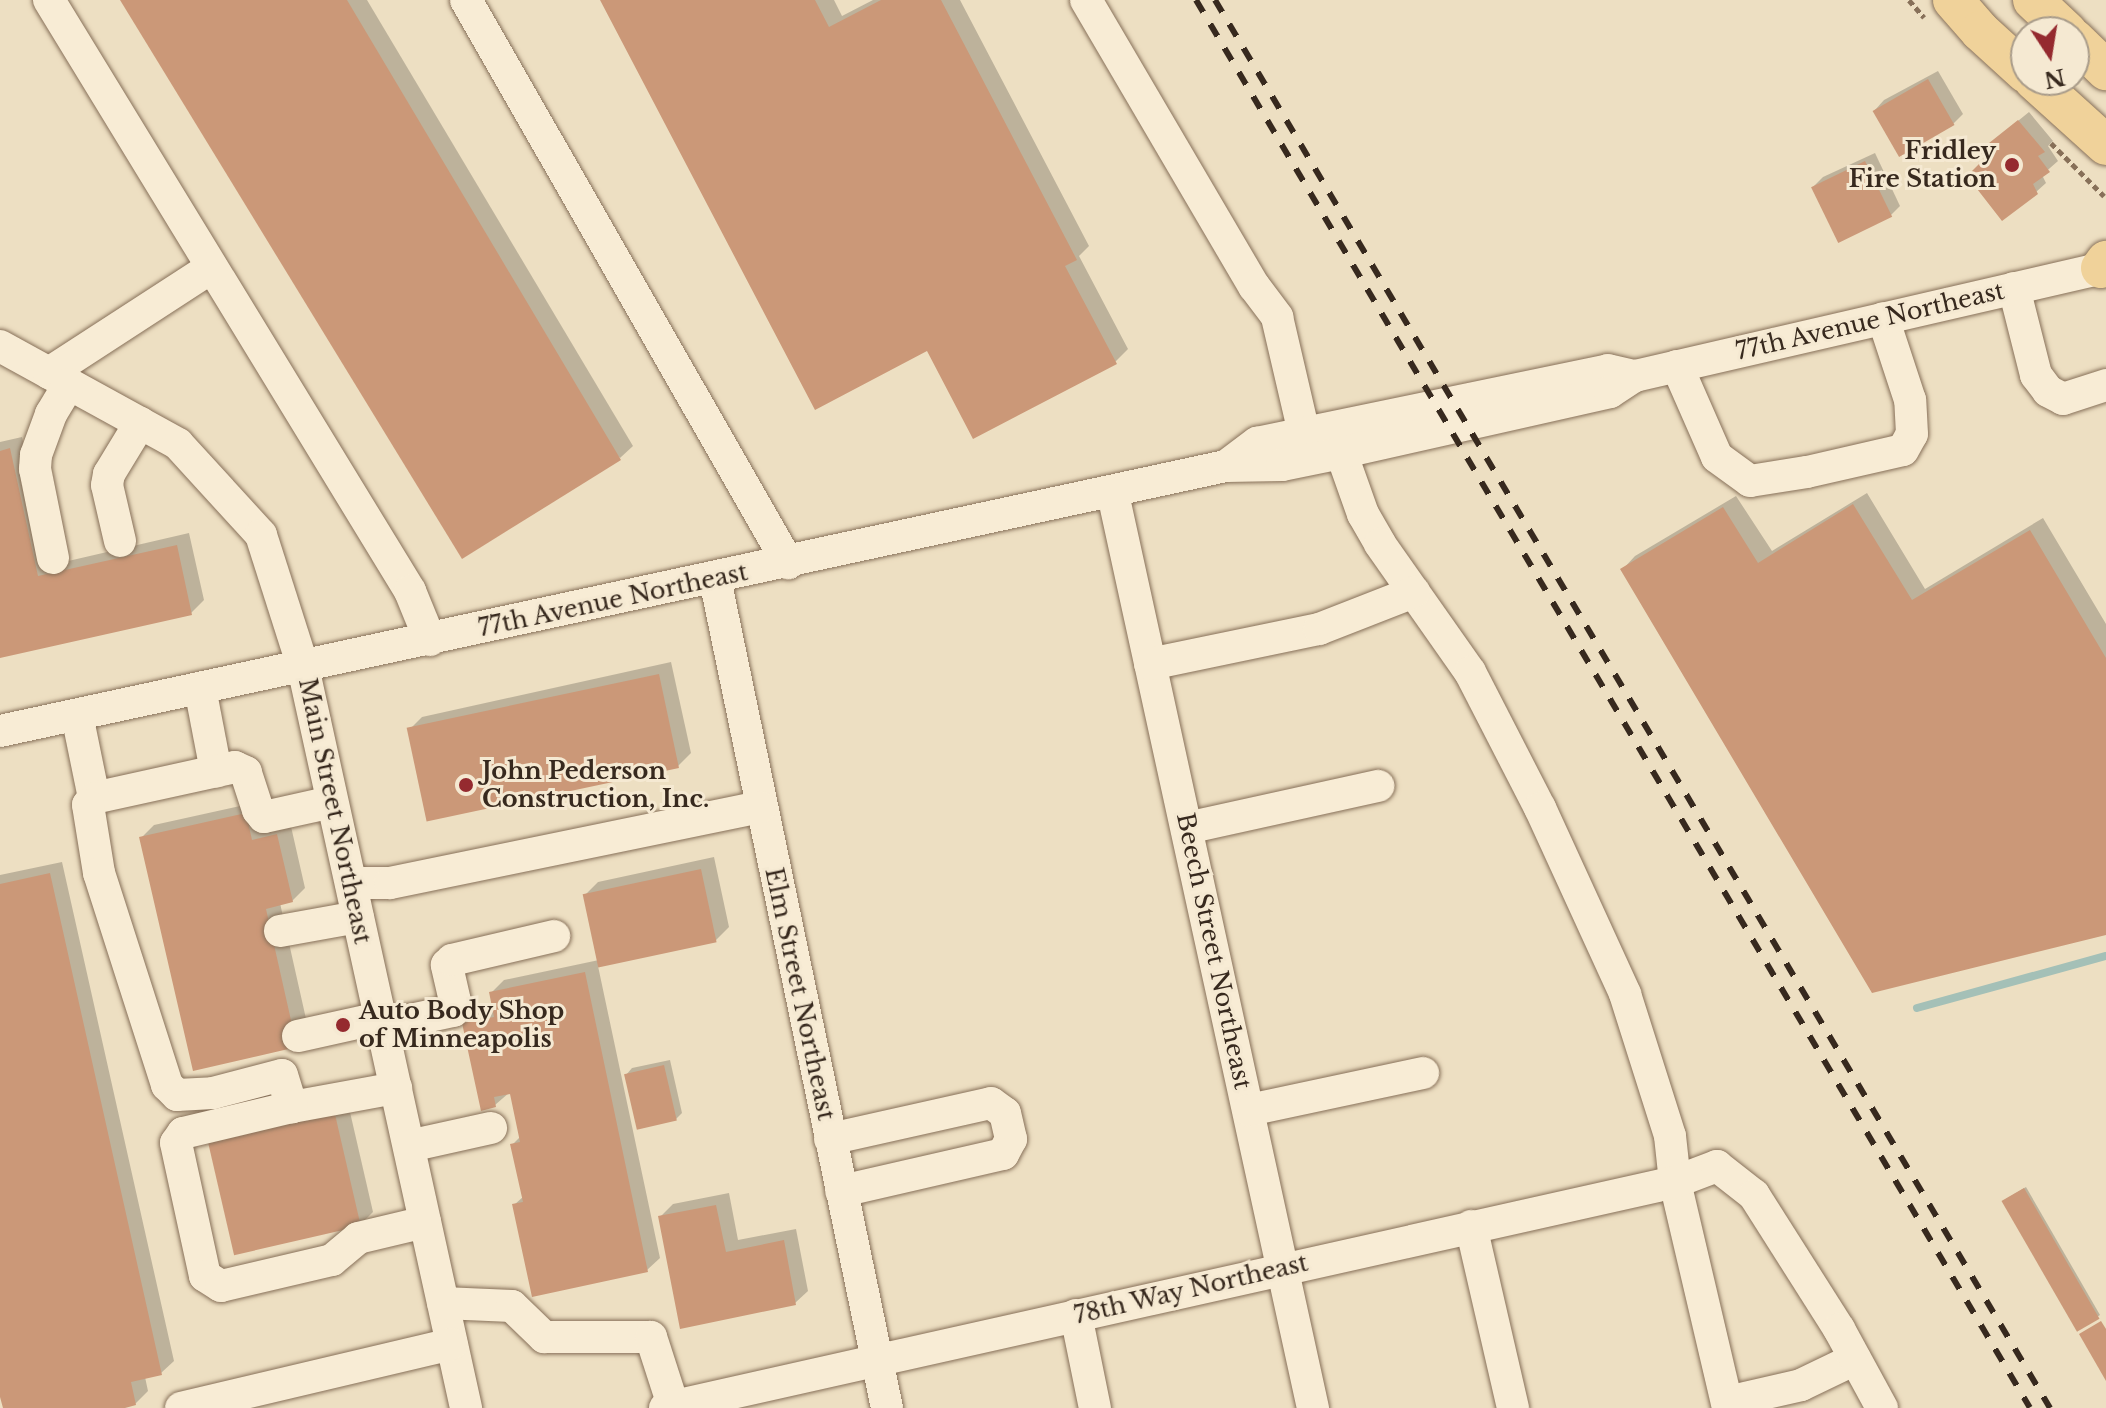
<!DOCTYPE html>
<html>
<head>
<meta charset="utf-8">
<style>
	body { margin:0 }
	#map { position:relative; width:2106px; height:1408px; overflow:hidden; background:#eddfc2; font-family:"Libre Baskerville",serif }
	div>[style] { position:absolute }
	.shadow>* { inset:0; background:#0003 }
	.stream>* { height:8px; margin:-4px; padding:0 4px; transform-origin:4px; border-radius:4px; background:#a4c0b7 }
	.building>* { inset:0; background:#cb9878; transform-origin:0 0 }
	.path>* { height:5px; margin-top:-2.5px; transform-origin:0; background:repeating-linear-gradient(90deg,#877059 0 6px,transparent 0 10px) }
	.roads { filter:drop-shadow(0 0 2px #877059) drop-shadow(0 0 2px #877059) }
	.minor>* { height:32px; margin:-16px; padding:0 16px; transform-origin:16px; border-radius:16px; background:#f8ecd5 }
	.major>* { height:40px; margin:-20px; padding:0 20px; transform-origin:20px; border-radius:20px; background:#f0d29a }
	.rail>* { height:6px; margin-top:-3px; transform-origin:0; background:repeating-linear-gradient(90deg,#37291e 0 14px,transparent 0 28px) }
	.dots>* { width:22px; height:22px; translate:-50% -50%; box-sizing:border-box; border:4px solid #f5e9d2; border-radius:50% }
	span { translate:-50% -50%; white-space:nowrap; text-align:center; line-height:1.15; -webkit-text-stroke:6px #f5e9d2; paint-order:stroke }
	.poi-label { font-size:24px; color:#37291e; font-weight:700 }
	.right { translate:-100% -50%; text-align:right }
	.left { translate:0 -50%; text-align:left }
	.street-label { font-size:24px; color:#37291e }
	.north { position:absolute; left:2010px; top:16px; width:80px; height:80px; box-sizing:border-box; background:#f5e9d2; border:2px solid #a99c8a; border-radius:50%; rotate:168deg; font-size:22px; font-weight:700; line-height:32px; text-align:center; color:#37291e }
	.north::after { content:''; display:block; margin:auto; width:28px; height:36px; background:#952a2f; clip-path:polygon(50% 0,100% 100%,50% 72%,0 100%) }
</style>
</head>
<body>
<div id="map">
	<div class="shadow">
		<i style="clip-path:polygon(123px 0,367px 0,633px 446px,620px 458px)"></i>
		<i style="clip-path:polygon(602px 0,834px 0,842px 16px,873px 0,960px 0,1089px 246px,1079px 256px,1128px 349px,1115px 362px,928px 349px)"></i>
		<i style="clip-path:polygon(1938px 71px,1963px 114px,1953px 124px,1875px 110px,1884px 100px)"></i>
		<i style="clip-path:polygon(2029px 112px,2053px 141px,2048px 146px,2058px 161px,2042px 175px,2046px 183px,2036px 192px,1986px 159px,1981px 151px)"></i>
		<i style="clip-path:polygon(1875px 153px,1900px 206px,1891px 215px,1814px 186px,1823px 177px)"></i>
		<i style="clip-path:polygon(22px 437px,51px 565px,189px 533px,204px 600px,191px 613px,0 655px,0 442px)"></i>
		<i style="clip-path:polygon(1867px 493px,1925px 589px,2043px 518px,2106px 624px,2106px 933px,1623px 569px,1635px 556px,1736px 496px,1772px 551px)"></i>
		<i style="clip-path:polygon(671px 662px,691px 753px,678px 766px,409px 730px,422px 717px)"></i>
		<i style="clip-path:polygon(258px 802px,290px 822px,305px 888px,292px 901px,280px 903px,309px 1032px,296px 1045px,141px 838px,154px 825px)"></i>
		<i style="clip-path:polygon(714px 857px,729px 927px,716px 940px,598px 966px,660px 1258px,647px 1270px,514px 1205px,524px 1196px,513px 1144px,521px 1136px,511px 1091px,495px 1105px,465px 1024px,477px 1011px,494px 1008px,491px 993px,504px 980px,599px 960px,585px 895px,598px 882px)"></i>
		<i style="clip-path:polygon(62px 862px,174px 1361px,161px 1373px,145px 1377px,148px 1391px,135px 1404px,116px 1408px,5px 1408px,0 1387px,0 875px)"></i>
		<i style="clip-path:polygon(670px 1060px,682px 1113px,676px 1119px,626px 1075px,632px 1068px)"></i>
		<i style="clip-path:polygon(347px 1099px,373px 1212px,360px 1225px,236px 1254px)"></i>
		<i style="clip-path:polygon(2026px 1187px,2100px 1315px,2097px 1317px,2006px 1199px)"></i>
		<i style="clip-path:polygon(729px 1193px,738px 1240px,796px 1229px,808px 1291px,795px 1303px,660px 1217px,673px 1204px)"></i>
	</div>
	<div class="stream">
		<i style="left:1917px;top:1008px;width:196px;rotate:-15.4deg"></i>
	</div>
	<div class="building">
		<i style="clip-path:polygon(120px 0,347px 0,621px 460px,462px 559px)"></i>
		<i style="clip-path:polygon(600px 0,815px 0,829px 27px,881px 0,941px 0,1077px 260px,1065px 266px,1117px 364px,973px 439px,927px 351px,815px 410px)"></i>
		<i style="left:1928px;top:79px;width:53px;height:64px;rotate:60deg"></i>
		<i style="clip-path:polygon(2018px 120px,2045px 152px,2038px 156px,2050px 172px,2033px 184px,2038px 194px,2002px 221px,1967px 176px,1984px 159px,1979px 151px)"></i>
		<i style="left:1865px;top:161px;width:62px;height:60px;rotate:64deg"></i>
		<i style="clip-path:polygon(10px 448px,38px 576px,177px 545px,192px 615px,0 658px,0 451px)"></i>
		<i style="clip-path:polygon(1853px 504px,1912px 600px,2030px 530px,2106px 658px,2106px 935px,1872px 993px,1620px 569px,1723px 507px,1758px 563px)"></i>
		<i style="left:659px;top:674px;width:96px;height:258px;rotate:78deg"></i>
		<i style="clip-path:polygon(246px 813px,252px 840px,277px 834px,293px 902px,266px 909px,297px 1047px,193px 1071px,139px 837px)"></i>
		<i style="left:701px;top:869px;width:75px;height:121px;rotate:78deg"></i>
		<i style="clip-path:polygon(50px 873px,162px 1375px,131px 1382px,136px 1405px,125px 1408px,3px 1408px,0 1397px,0 884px)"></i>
		<i style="clip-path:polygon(585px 972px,648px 1272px,532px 1297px,512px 1204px,523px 1202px,510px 1144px,520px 1142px,510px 1094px,494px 1097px,496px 1107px,481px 1111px,462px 1023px,494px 1017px,489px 992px)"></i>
		<i style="left:664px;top:1065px;width:57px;height:41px;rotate:77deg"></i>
		<i style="left:334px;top:1110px;width:119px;height:130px;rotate:77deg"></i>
		<i style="left:2024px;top:1188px;width:151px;height:26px;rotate:60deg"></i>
		<i style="clip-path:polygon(716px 1205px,726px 1252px,784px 1240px,796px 1305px,680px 1329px,658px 1216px)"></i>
		<i style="clip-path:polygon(2101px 1321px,2106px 1329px,2106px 1381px,2079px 1334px)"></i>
	</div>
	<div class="path">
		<i style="left:1909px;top:0;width:23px;rotate:49deg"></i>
		<i style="left:2051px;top:143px;width:75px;rotate:45deg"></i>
	</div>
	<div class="roads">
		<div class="minor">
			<i style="left:49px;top:0;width:693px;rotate:58.58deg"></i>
			<i style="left:410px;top:591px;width:53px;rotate:67.8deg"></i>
			<i style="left:466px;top:0;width:649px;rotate:60.23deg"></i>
			<i style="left:1086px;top:0;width:332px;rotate:59.6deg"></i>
			<i style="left:1254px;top:286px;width:39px;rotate:53deg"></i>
			<i style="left:1277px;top:317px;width:119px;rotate:76.9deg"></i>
			<i style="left:2014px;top:288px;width:90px;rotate:75.8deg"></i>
			<i style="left:2036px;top:375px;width:20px;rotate:53deg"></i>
			<i style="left:2048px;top:391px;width:17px;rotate:28deg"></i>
			<i style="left:2063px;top:399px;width:45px;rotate:-18deg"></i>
			<i style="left:0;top:346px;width:203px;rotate:28.8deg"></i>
			<i style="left:178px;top:444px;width:123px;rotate:47.6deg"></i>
			<i style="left:261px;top:535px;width:139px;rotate:72.3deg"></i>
			<i style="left:303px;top:667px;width:759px;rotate:77.59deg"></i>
			<i style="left:1677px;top:366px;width:99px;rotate:66.3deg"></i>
			<i style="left:1717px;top:457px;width:41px;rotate:36deg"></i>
			<i style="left:1750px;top:481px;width:58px;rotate:-9deg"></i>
			<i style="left:1807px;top:472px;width:98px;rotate:-12.9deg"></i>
			<i style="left:1903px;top:450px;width:18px;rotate:-61deg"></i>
			<i style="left:1912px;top:434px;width:34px;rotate:-93deg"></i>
			<i style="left:1910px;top:400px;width:86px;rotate:-108.2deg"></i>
			<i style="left:49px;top:373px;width:194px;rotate:-33deg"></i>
			<i style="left:1341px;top:452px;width:66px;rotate:70.5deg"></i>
			<i style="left:1363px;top:514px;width:34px;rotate:60deg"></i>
			<i style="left:1380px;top:544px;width:156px;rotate:54.9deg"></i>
			<i style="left:1470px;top:672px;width:153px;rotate:62.8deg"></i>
			<i style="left:1540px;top:808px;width:205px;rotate:65.4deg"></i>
			<i style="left:1625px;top:994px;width:149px;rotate:72.4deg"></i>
			<i style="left:1670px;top:1136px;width:46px;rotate:83.8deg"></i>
			<i style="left:1675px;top:1182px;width:232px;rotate:76.8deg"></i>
			<i style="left:1226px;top:466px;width:39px;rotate:-37deg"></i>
			<i style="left:1257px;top:443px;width:359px;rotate:-11.7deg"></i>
			<i style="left:1608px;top:370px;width:28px;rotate:13deg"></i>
			<i style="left:1113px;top:494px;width:936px;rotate:77.66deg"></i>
			<i style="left:120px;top:541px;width:57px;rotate:-103.1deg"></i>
			<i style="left:107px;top:485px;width:11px;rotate:-80deg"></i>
			<i style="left:109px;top:474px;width:60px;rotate:-58.7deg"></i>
			<i style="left:53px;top:558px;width:91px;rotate:-101.4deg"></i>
			<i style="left:35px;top:469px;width:14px;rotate:-86deg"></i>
			<i style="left:36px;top:455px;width:44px;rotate:-69.9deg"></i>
			<i style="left:51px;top:414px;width:35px;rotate:-59deg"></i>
			<i style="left:715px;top:579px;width:847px;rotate:78.28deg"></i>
			<i style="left:1150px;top:664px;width:173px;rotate:-11.7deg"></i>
			<i style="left:1319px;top:629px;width:102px;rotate:-21.3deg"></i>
			<i style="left:200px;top:688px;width:85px;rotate:79.1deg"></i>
			<i style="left:77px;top:715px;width:85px;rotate:78.4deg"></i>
			<i style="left:0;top:731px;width:1254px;rotate:-12.2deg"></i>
			<i style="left:1226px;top:466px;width:56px;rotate:-1deg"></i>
			<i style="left:1282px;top:465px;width:50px;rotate:-11.5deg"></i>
			<i style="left:1331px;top:455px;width:286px;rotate:-12.7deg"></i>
			<i style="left:1610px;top:392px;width:30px;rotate:-33deg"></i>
			<i style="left:1635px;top:376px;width:483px;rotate:-13deg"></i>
			<i style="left:332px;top:802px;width:70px;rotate:167.6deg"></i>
			<i style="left:264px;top:817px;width:9px;rotate:-131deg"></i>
			<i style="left:258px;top:810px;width:40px;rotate:-108deg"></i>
			<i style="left:246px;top:772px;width:12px;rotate:-156deg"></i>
			<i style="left:235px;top:767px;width:144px;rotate:167.6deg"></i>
			<i style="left:94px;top:798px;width:9px;rotate:131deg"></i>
			<i style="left:88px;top:805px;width:69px;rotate:80.8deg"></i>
			<i style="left:99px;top:873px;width:223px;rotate:72.2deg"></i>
			<i style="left:167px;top:1085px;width:14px;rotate:45deg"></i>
			<i style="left:177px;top:1095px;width:36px;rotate:-3deg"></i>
			<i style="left:213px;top:1093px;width:71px;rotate:-14.6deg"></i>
			<i style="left:282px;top:1075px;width:34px;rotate:73deg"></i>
			<i style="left:292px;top:1107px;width:106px;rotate:-10.4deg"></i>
			<i style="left:1187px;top:828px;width:196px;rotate:-12.4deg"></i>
			<i style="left:351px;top:883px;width:39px"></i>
			<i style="left:390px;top:883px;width:378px;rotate:-11.6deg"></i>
			<i style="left:280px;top:931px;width:79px;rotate:-10.2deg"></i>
			<i style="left:382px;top:1026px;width:73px;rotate:-11.9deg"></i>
			<i style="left:453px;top:1011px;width:10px;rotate:-79deg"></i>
			<i style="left:455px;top:1001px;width:37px;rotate:-103deg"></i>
			<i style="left:447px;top:965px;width:7px;rotate:-45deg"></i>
			<i style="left:452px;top:960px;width:105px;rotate:-13.2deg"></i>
			<i style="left:298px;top:1036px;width:84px;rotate:-12.4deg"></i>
			<i style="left:292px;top:1107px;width:112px;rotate:166.6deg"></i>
			<i style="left:183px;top:1133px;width:12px;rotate:125deg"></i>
			<i style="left:176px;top:1143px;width:136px;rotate:77.7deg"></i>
			<i style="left:205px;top:1276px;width:19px;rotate:32deg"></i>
			<i style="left:221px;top:1286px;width:114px;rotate:-13.2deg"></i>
			<i style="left:332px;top:1260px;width:34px;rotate:-40deg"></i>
			<i style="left:358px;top:1238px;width:69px;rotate:-13.4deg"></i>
			<i style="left:1249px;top:1110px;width:178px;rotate:-12deg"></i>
			<i style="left:830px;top:1139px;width:165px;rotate:-12.6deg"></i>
			<i style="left:991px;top:1103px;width:17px;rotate:36deg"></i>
			<i style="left:1005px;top:1113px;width:27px;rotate:77deg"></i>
			<i style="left:1011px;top:1139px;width:17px;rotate:118deg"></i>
			<i style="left:1003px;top:1154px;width:166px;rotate:167.1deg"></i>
			<i style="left:409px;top:1146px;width:84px;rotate:-12.4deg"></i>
			<i style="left:1471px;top:1226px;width:187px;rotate:77deg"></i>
			<i style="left:443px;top:1303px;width:69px;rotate:2.5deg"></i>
			<i style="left:512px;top:1306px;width:45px;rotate:44.1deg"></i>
			<i style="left:544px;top:1337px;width:107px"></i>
			<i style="left:651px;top:1337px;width:75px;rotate:72.1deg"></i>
			<i style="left:1076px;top:1315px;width:95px;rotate:78.5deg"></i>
			<i style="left:1727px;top:1402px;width:76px;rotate:-12.9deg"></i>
			<i style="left:1801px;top:1385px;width:60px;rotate:-25.7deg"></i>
			<i style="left:181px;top:1408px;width:278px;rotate:-13.3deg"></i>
			<i style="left:665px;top:1408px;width:1035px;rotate:-12.61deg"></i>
			<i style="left:1675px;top:1182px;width:45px;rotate:-20.9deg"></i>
			<i style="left:1717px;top:1166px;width:47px;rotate:38.1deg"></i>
			<i style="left:1754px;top:1195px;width:159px;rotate:57.6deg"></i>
			<i style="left:1839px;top:1329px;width:90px;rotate:61.4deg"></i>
		</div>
		<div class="major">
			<i style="left:1953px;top:0;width:41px;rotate:48.9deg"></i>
			<i style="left:1980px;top:31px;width:62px;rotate:42.4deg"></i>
			<i style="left:2033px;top:0;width:47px;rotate:43.3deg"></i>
			<i style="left:2074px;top:39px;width:45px;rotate:44.1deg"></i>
			<i style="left:2034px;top:80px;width:97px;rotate:42.1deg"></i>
			<i style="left:2101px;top:268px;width:9px;rotate:-54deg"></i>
		</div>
	</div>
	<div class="rail">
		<i style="left:1196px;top:0;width:1636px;rotate:59.36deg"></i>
		<i style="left:1215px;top:0;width:1637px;rotate:59.33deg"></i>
	</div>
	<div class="dots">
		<i style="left:2012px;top:165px;background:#952a2f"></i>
		<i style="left:466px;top:785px;background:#952a2f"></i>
		<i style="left:343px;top:1025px;background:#952a2f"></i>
	</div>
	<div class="poi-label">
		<span class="right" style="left:1996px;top:165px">Fridley<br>Fire Station</span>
		<span class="left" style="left:482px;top:785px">John Pederson<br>Construction, Inc.</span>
		<span class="left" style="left:359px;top:1025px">Auto Body Shop<br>of Minneapolis</span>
	</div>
	<div class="street-label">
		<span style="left:1870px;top:321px;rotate:-13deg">77th Avenue Northeast</span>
		<span style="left:613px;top:600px;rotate:-12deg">77th Avenue Northeast</span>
		<span style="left:335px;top:811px;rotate:78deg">Main Street Northeast</span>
		<span style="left:1214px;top:951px;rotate:78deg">Beech Street Northeast</span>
		<span style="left:800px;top:994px;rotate:78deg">Elm Street Northeast</span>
		<span style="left:1191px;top:1289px;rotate:-13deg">78th Way Northeast</span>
	</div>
	<div class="north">N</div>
</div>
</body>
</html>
